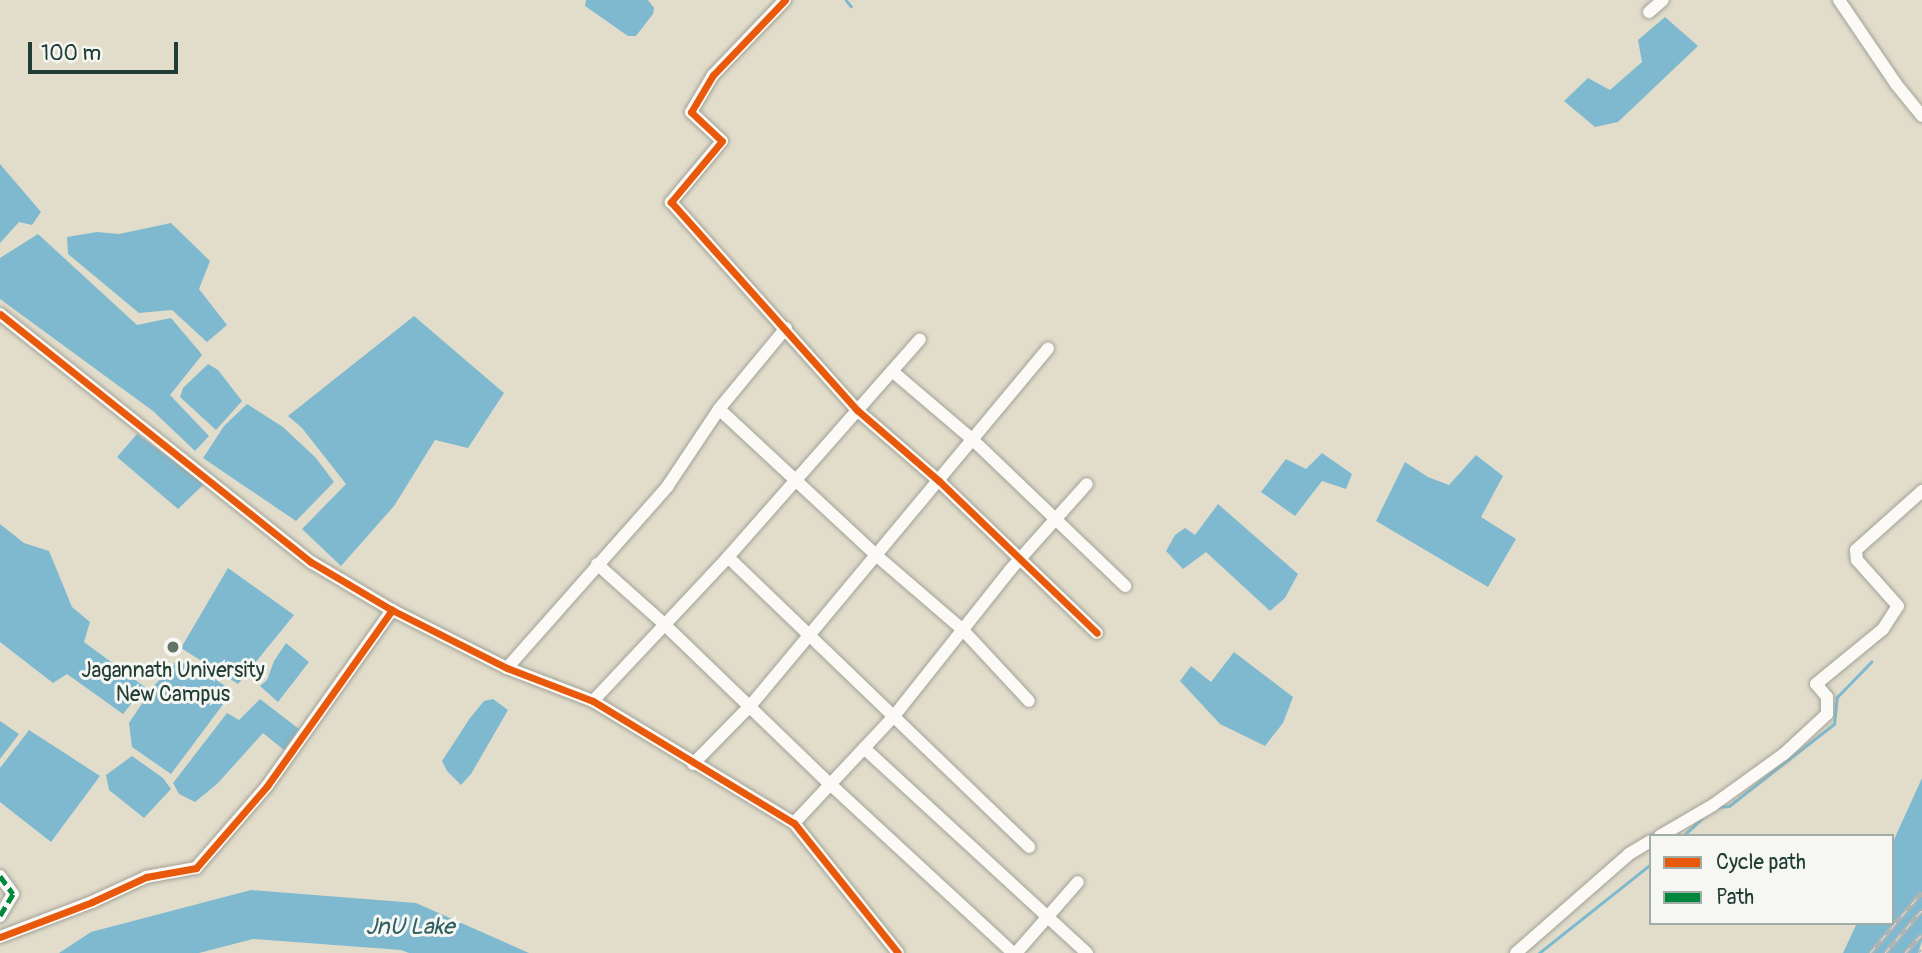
<!DOCTYPE html>
<html>
<head>
<meta charset="utf-8">
<style>
	body { margin:0 }
	#map { position:relative; width:1922px; height:953px; overflow:hidden; background:#e2ddcb; font-family:Pangolin,sans-serif }
	div>[style] { position:absolute }
	.water>* { inset:0; background:#7fb9cf }
	.stream>* { height:2.5px; margin:-1.25px; padding:0 1.25px; transform-origin:1.25px; border-radius:1.25px; background:#7fb9cf }
	.roads { filter:drop-shadow(0 0 2px #a1a297) drop-shadow(0 0 2px #a1a297) }
	.minor>* { height:12px; margin:-6px; padding:0 6px; transform-origin:6px; border-radius:6px; background:#fbfaf7 }
	.rail>* { height:5px; margin-top:-2.5px; transform-origin:0; background:repeating-linear-gradient(90deg,#f6f6f2 0 8px,#b2b4b1 0 16px); box-sizing:border-box; border-block:2px solid #b2b4b1 }
	.quiet>* { height:5px; margin-top:-2.5px; transform-origin:0; background:repeating-linear-gradient(90deg,#00873e 0 10px,transparent 0 15px) }
	.cycleway>* { height:7px; margin:-3.5px; padding:0 3.5px; transform-origin:3.5px; border-radius:3.5px; background:#e8590c }
	.dots>* { width:19px; height:19px; translate:-50% -50%; box-sizing:border-box; border:4px solid #f6f6f2; border-radius:50% }
	span { translate:-50% -50%; white-space:nowrap; text-align:center; line-height:1.15; -webkit-text-stroke:6px #f6f6f2; paint-order:stroke }
	.poi-label { font-size:21px; color:#1f3d34 }
	.water-label { font-size:23px; color:#2f5e63; font-style:italic }
	.legend { position:absolute; left:1649px; top:834px; width:245px; height:91px; box-sizing:border-box; background:#f6f6f2; border:2px solid #a0aca6; margin:0; padding:9px 12px; list-style:none; font-size:21px; color:#1f3d34 }
	.legend li { display:flex; align-items:center; gap:14px; height:35px }
	.legend b { width:35px; border:2px solid #a0aca6 }
	.scale { position:absolute; left:28px; top:42px; width:150px; height:32px; box-sizing:border-box; border:4px solid #1f3d34; border-top:0; padding-left:9px; font-size:21px; line-height:24px; white-space:nowrap; color:#1f3d34; -webkit-text-stroke:5px #f6f6f2; paint-order:stroke }
</style>
</head>
<body>
<div id="map">
	<div class="water">
		<i style="clip-path:polygon(586px 0,648px 0,654px 8px,653px 14px,636px 36px,628px 36px,585px 6px)"></i>
		<i style="clip-path:polygon(1665px 17px,1698px 46px,1618px 122px,1595px 127px,1564px 101px,1588px 78px,1610px 90px,1642px 62px,1638px 40px)"></i>
		<i style="clip-path:polygon(0 164px,41px 212px,32px 225px,19px 222px,0 243px)"></i>
		<i style="clip-path:polygon(171px 223px,210px 261px,199px 289px,227px 325px,207px 342px,172px 310px,139px 313px,68px 254px,67px 237px,97px 232px,119px 234px)"></i>
		<i style="clip-path:polygon(38px 234px,137px 325px,171px 318px,199px 351px,202px 355px,170px 395px,209px 436px,195px 451px,153px 411px,0 299px,0 258px)"></i>
		<i style="clip-path:polygon(414px 316px,504px 393px,468px 448px,435px 440px,394px 506px,341px 566px,302px 529px,346px 484px,302px 428px,288px 416px)"></i>
		<i style="clip-path:polygon(208px 364px,218px 370px,242px 401px,216px 430px,180px 397px,183px 388px)"></i>
		<i style="clip-path:polygon(247px 404px,283px 427px,316px 458px,334px 482px,296px 521px,203px 458px,224px 426px)"></i>
		<i style="clip-path:polygon(137px 434px,204px 484px,178px 509px,117px 457px)"></i>
		<i style="clip-path:polygon(1322px 453px,1352px 474px,1346px 489px,1322px 481px,1295px 516px,1261px 492px,1286px 459px,1306px 469px)"></i>
		<i style="clip-path:polygon(1476px 455px,1503px 476px,1481px 517px,1516px 539px,1488px 587px,1376px 521px,1405px 462px,1428px 477px,1449px 485px)"></i>
		<i style="clip-path:polygon(1218px 504px,1298px 574px,1285px 598px,1270px 611px,1206px 552px,1183px 569px,1166px 551px,1175px 535px,1185px 528px,1195px 535px)"></i>
		<i style="clip-path:polygon(0 524px,24px 543px,49px 551px,72px 607px,90px 622px,84px 642px,145px 687px,123px 714px,67px 674px,53px 683px,0 642px)"></i>
		<i style="clip-path:polygon(228px 568px,294px 615px,238px 684px,181px 648px)"></i>
		<i style="clip-path:polygon(286px 643px,309px 662px,278px 702px,260px 686px,267px 680px,274px 661px)"></i>
		<i style="clip-path:polygon(1234px 652px,1293px 697px,1283px 723px,1265px 746px,1220px 724px,1180px 681px,1191px 666px,1211px 682px)"></i>
		<i style="clip-path:polygon(176px 661px,198px 668px,233px 691px,171px 774px,132px 747px,129px 723px,153px 687px)"></i>
		<i style="clip-path:polygon(260px 699px,299px 729px,284px 750px,263px 733px,217px 784px,195px 802px,179px 794px,173px 783px,227px 713px,239px 720px)"></i>
		<i style="clip-path:polygon(493px 699px,508px 710px,471px 774px,461px 785px,447px 771px,442px 761px,470px 718px,484px 701px)"></i>
		<i style="clip-path:polygon(0 721px,19px 734px,0 759px)"></i>
		<i style="clip-path:polygon(29px 730px,100px 776px,51px 842px,0 802px,0 768px)"></i>
		<i style="clip-path:polygon(132px 756px,163px 778px,171px 789px,144px 818px,109px 790px,106px 775px)"></i>
		<i style="clip-path:polygon(1922px 778px,1922px 941px,1918px 953px,1843px 953px,1857px 923px,1892px 923px,1892px 844px)"></i>
		<i style="clip-path:polygon(251px 890px,416px 903px,529px 953px,409px 953px,401px 950px,253px 939px,199px 953px,59px 953px,91px 932px)"></i>
	</div>
	<div class="stream">
		<i style="left:846px;top:0;width:8px;rotate:50deg"></i>
		<i style="left:1718px;top:807px;width:11px;rotate:-5deg"></i>
		<i style="left:1729px;top:806px;width:133px;rotate:-38deg"></i>
		<i style="left:1834px;top:724px;width:27px;rotate:-84deg"></i>
		<i style="left:1837px;top:697px;width:49px;rotate:-45.8deg"></i>
		<i style="left:1683px;top:836px;width:25px;rotate:-43deg"></i>
		<i style="left:1539px;top:953px;width:143px;rotate:-38.5deg"></i>
	</div>
	<div class="roads">
		<div class="minor">
			<i style="left:785px;top:0;width:104px;rotate:133.8deg"></i>
			<i style="left:713px;top:75px;width:43px;rotate:120.7deg"></i>
			<i style="left:691px;top:112px;width:42px;rotate:43.1deg"></i>
			<i style="left:722px;top:141px;width:80px;rotate:129.9deg"></i>
			<i style="left:671px;top:202px;width:279px;rotate:48.2deg"></i>
			<i style="left:857px;top:410px;width:108px;rotate:40.9deg"></i>
			<i style="left:939px;top:481px;width:219px;rotate:43.9deg"></i>
			<i style="left:1839px;top:0;width:102px;rotate:55.8deg"></i>
			<i style="left:1896px;top:84px;width:41px;rotate:50.9deg"></i>
			<i style="left:1649px;top:12px;width:18px;rotate:-41deg"></i>
			<i style="left:0;top:314px;width:398px;rotate:38.6deg"></i>
			<i style="left:311px;top:562px;width:94px;rotate:30.7deg"></i>
			<i style="left:392px;top:610px;width:129px;rotate:26.8deg"></i>
			<i style="left:507px;top:668px;width:92px;rotate:21deg"></i>
			<i style="left:593px;top:701px;width:235px;rotate:31.3deg"></i>
			<i style="left:794px;top:823px;width:166px;rotate:51.3deg"></i>
			<i style="left:786px;top:328px;width:105px;rotate:129.6deg"></i>
			<i style="left:719px;top:409px;width:216px;rotate:42.9deg"></i>
			<i style="left:877px;top:556px;width:112px;rotate:40.7deg"></i>
			<i style="left:962px;top:629px;width:98px;rotate:47.1deg"></i>
			<i style="left:892px;top:371px;width:106px;rotate:40.4deg"></i>
			<i style="left:973px;top:440px;width:211px;rotate:43.8deg"></i>
			<i style="left:728px;top:557px;width:418px;rotate:43.9deg"></i>
			<i style="left:597px;top:564px;width:89px;rotate:41.8deg"></i>
			<i style="left:663px;top:623px;width:232px;rotate:44deg"></i>
			<i style="left:830px;top:784px;width:249px;rotate:42.7deg"></i>
			<i style="left:507px;top:668px;width:242px;rotate:-48.5deg"></i>
			<i style="left:667px;top:487px;width:94px;rotate:-56.3deg"></i>
			<i style="left:593px;top:701px;width:197px;rotate:-46.8deg"></i>
			<i style="left:728px;top:557px;width:290px;rotate:-48.6deg"></i>
			<i style="left:864px;top:748px;width:303px;rotate:42.6deg"></i>
			<i style="left:693px;top:764px;width:83px;rotate:-45.5deg"></i>
			<i style="left:751px;top:705px;width:464px;rotate:-50.2deg"></i>
			<i style="left:794px;top:823px;width:146px;rotate:-46.9deg"></i>
			<i style="left:894px;top:716px;width:186px;rotate:-51.5deg"></i>
			<i style="left:1010px;top:570px;width:115px;rotate:-48.2deg"></i>
			<i style="left:1660px;top:836px;width:61px;rotate:-30.3deg"></i>
			<i style="left:1713px;top:805px;width:87px;rotate:-35.7deg"></i>
			<i style="left:1784px;top:754px;width:59px;rotate:-42.9deg"></i>
			<i style="left:1827px;top:714px;width:17px;rotate:-90deg"></i>
			<i style="left:1827px;top:697px;width:17px;rotate:-130deg"></i>
			<i style="left:1816px;top:684px;width:87px;rotate:-39.4deg"></i>
			<i style="left:1883px;top:629px;width:27px;rotate:-57deg"></i>
			<i style="left:1898px;top:606px;width:62px;rotate:-131.7deg"></i>
			<i style="left:1857px;top:560px;width:10px;rotate:-96deg"></i>
			<i style="left:1856px;top:550px;width:89px;rotate:-41.8deg"></i>
			<i style="left:0;top:876px;width:22px;rotate:54deg"></i>
			<i style="left:13px;top:894px;width:26px;rotate:121deg"></i>
			<i style="left:0;top:937px;width:98px;rotate:-20.8deg"></i>
			<i style="left:92px;top:902px;width:60px;rotate:-24.8deg"></i>
			<i style="left:146px;top:877px;width:51px;rotate:-10.2deg"></i>
			<i style="left:196px;top:868px;width:108px;rotate:-49.1deg"></i>
			<i style="left:267px;top:786px;width:216px;rotate:-54.6deg"></i>
			<i style="left:1016px;top:953px;width:94px;rotate:-48.9deg"></i>
			<i style="left:1516px;top:953px;width:150px;rotate:-41.2deg"></i>
			<i style="left:1629px;top:854px;width:26px;rotate:-31deg"></i>
		</div>
	</div>
	<div class="rail">
		<i style="left:1870px;top:953px;width:80px;rotate:-49.6deg"></i>
		<i style="left:1885px;top:953px;width:57px;rotate:-49.3deg"></i>
		<i style="left:1905px;top:953px;width:25px;rotate:-48deg"></i>
		<i style="left:1920px;top:953px;width:3px;rotate:-45deg"></i>
	</div>
	<div class="quiet">
		<i style="left:0;top:876px;width:22px;rotate:54deg"></i>
		<i style="left:13px;top:894px;width:26px;rotate:121deg"></i>
	</div>
	<div class="cycleway">
		<i style="left:785px;top:0;width:104px;rotate:133.8deg"></i>
		<i style="left:713px;top:75px;width:43px;rotate:120.7deg"></i>
		<i style="left:691px;top:112px;width:42px;rotate:43.1deg"></i>
		<i style="left:722px;top:141px;width:80px;rotate:129.9deg"></i>
		<i style="left:671px;top:202px;width:279px;rotate:48.2deg"></i>
		<i style="left:857px;top:410px;width:108px;rotate:40.9deg"></i>
		<i style="left:939px;top:481px;width:219px;rotate:43.9deg"></i>
		<i style="left:0;top:314px;width:398px;rotate:38.6deg"></i>
		<i style="left:311px;top:562px;width:94px;rotate:30.7deg"></i>
		<i style="left:392px;top:610px;width:129px;rotate:26.8deg"></i>
		<i style="left:507px;top:668px;width:92px;rotate:21deg"></i>
		<i style="left:593px;top:701px;width:235px;rotate:31.3deg"></i>
		<i style="left:794px;top:823px;width:166px;rotate:51.3deg"></i>
		<i style="left:0;top:937px;width:98px;rotate:-20.8deg"></i>
		<i style="left:92px;top:902px;width:60px;rotate:-24.8deg"></i>
		<i style="left:146px;top:877px;width:51px;rotate:-10.2deg"></i>
		<i style="left:196px;top:868px;width:108px;rotate:-49.1deg"></i>
		<i style="left:267px;top:786px;width:216px;rotate:-54.6deg"></i>
	</div>
	<div class="dots">
		<i style="left:173px;top:647px;background:#637569"></i>
	</div>
	<div class="poi-label">
		<span style="left:173px;top:683px">Jagannath University<br>New Campus</span>
	</div>
	<div class="water-label">
		<span style="left:410px;top:927px">JnU Lake</span>
	</div>
	<ul class="legend">
	<li><b style="height:9px;background:#e8590c"></b>Cycle path</li>
	<li><b style="height:9px;background:#00873e"></b>Path</li>
	</ul>
	<div class="scale">100 m</div>
</div>
</body>
</html>
